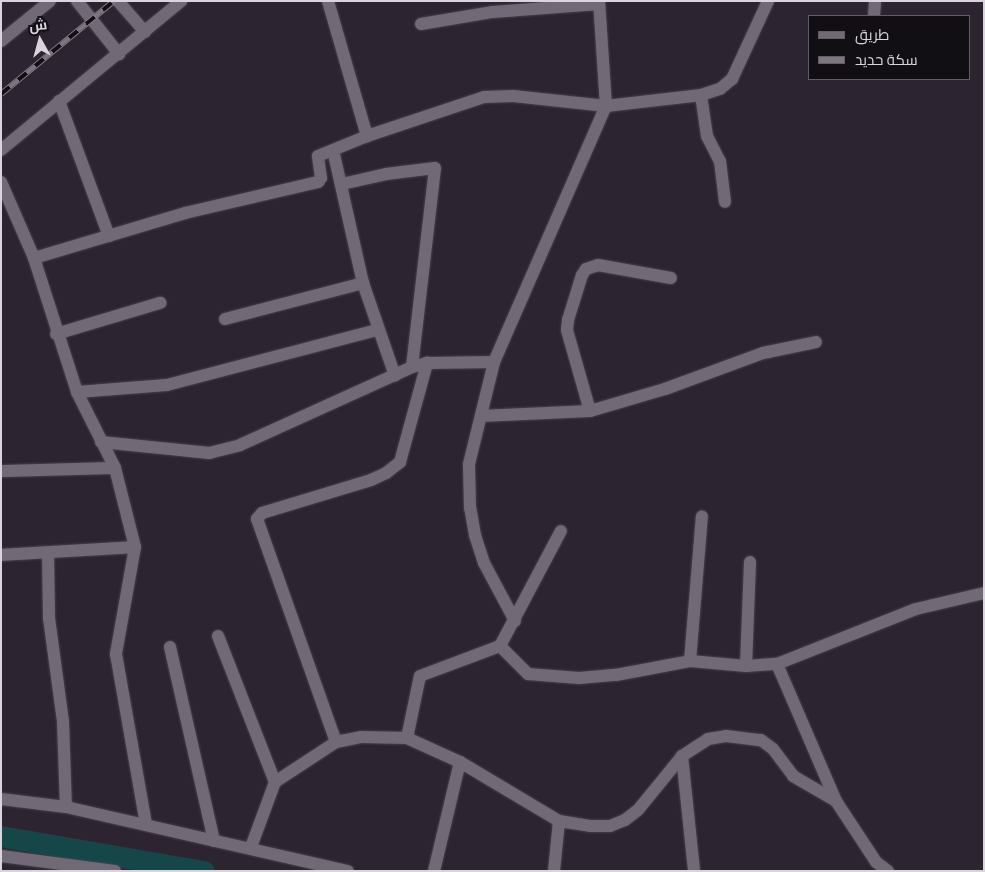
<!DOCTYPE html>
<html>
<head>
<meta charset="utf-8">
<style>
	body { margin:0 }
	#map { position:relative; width:985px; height:872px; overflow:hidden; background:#2c2430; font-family:"Archivo Narrow",Cairo,sans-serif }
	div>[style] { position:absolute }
	.canal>* { height:21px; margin:-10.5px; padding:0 10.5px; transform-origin:10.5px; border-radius:10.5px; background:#154749 }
	.roads { filter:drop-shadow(0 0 1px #47414a) drop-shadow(0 0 1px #47414a) }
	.minor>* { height:12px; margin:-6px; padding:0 6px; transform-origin:6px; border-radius:6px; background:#726976 }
	.rail>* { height:5.5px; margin-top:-2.75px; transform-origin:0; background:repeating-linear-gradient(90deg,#120f14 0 11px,#7d7680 0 22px); box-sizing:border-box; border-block:1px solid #7d7680 }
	span { translate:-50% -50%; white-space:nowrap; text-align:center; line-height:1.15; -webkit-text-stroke:4.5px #120f14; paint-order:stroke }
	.frame { position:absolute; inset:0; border:2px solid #dad4dc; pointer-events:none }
	.legend { position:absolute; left:808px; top:15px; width:162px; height:65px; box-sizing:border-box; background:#120f14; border:1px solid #625e64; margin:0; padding:6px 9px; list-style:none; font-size:15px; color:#dad4dc }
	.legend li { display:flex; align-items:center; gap:10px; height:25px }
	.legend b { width:25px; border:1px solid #625e64 }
	.north { position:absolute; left:15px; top:15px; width:50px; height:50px; -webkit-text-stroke:4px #120f14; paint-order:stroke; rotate:353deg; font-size:14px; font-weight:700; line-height:20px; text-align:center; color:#dad4dc }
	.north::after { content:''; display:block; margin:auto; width:18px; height:22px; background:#dad4dc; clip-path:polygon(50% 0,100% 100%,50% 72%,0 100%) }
</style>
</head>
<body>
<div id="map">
	<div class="canal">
		<i style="left:1px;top:836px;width:206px;rotate:9.8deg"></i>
	</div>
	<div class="roads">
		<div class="minor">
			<i style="left:77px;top:1px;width:68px;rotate:51.6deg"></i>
			<i style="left:118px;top:1px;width:41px;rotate:48.9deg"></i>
			<i style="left:328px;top:1px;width:141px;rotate:73.9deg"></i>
			<i style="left:874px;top:16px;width:15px;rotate:-86deg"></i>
			<i style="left:421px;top:24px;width:73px;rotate:-9.5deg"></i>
			<i style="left:493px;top:12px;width:106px;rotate:-4.3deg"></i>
			<i style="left:1px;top:41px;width:63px;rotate:-39.2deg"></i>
			<i style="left:701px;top:95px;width:41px;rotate:81.7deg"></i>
			<i style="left:707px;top:136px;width:28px;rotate:63deg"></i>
			<i style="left:720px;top:161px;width:41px;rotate:83deg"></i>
			<i style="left:59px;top:101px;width:144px;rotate:69.7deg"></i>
			<i style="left:1px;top:150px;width:234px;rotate:-39.6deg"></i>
			<i style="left:333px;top:150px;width:136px;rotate:77.3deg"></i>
			<i style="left:363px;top:283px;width:98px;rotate:71deg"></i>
			<i style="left:1px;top:182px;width:83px;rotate:66.5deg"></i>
			<i style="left:34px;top:258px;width:141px;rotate:72.2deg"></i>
			<i style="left:77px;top:392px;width:85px;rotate:63.4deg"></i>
			<i style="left:115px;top:468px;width:81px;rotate:75.8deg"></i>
			<i style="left:135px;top:547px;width:109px;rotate:100.1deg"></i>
			<i style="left:116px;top:654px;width:173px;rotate:80deg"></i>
			<i style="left:342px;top:184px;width:45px;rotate:-12.8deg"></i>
			<i style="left:386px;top:174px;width:49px;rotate:-7deg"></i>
			<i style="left:435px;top:168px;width:200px;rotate:96.6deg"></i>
			<i style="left:34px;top:258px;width:158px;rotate:-16.6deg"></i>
			<i style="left:185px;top:213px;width:137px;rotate:-13.1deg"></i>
			<i style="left:318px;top:182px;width:5px;rotate:-53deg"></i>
			<i style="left:321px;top:178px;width:22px;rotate:-98deg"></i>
			<i style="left:318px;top:156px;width:53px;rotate:-22.2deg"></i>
			<i style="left:367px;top:136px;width:123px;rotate:-18.4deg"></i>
			<i style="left:484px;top:97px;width:29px;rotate:-2deg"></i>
			<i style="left:513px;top:96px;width:94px;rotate:6.1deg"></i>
			<i style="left:606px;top:106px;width:96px;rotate:-6.6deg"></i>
			<i style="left:701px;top:95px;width:20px;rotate:-18deg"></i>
			<i style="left:720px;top:89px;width:16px;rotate:-40deg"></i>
			<i style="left:732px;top:79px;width:86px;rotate:-65.2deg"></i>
			<i style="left:225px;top:319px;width:143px;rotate:-14.6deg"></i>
			<i style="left:56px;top:334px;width:109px;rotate:-16.6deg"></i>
			<i style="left:77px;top:392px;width:90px;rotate:-4.4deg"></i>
			<i style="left:167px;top:385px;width:217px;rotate:-14.7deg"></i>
			<i style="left:590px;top:411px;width:84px;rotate:-105.9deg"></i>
			<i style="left:567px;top:330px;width:10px;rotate:-84deg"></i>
			<i style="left:568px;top:320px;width:47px;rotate:-72.7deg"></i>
			<i style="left:582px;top:275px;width:7px;rotate:-56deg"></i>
			<i style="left:586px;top:269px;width:13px;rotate:-18deg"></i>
			<i style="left:598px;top:265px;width:74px;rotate:10.1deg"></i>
			<i style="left:481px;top:416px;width:109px;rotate:-2.6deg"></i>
			<i style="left:590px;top:411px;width:78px;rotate:-16.3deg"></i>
			<i style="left:665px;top:389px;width:104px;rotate:-20.2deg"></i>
			<i style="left:763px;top:353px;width:54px;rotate:-11.7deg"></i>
			<i style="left:101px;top:442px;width:109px;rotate:5.8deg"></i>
			<i style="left:209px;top:453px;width:32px;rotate:-14deg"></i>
			<i style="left:240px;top:445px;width:189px;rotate:-24.4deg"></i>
			<i style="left:412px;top:367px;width:16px;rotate:-15deg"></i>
			<i style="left:427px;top:363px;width:67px;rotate:-0.9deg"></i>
			<i style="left:1px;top:471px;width:114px;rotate:-1.5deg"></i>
			<i style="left:48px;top:553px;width:65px;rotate:89.1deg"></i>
			<i style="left:49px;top:618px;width:105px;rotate:82.3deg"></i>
			<i style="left:63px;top:722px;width:85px;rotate:88deg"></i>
			<i style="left:66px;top:807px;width:289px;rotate:12.8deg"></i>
			<i style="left:1px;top:555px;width:134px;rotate:-3.4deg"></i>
			<i style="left:515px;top:621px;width:66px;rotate:-118.1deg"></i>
			<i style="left:484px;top:563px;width:29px;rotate:-108deg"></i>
			<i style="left:475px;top:535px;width:27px;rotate:-100deg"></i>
			<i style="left:470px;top:508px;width:44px;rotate:-91.3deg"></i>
			<i style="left:469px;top:464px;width:105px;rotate:-76.2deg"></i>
			<i style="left:494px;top:362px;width:279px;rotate:-66.4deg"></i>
			<i style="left:606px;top:106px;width:105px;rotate:-93.8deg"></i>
			<i style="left:218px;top:636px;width:157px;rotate:68.7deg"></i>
			<i style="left:500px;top:646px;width:40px;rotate:45deg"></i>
			<i style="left:528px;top:674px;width:51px;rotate:4.5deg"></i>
			<i style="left:579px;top:678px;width:37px;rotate:-5deg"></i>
			<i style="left:616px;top:675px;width:75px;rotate:-10.7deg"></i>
			<i style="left:690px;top:661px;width:56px;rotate:5.1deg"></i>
			<i style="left:746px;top:666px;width:31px;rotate:-4deg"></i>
			<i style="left:777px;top:664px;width:149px;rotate:-21.6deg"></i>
			<i style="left:916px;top:609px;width:70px;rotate:-13.2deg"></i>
			<i style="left:170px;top:647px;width:199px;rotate:77.2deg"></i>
			<i style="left:690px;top:661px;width:145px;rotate:-85.3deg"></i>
			<i style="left:777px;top:664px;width:149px;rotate:66.7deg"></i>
			<i style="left:836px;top:801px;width:73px;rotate:56.7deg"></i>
			<i style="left:876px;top:862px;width:15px;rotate:37deg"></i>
			<i style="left:746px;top:666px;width:104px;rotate:-87.8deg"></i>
			<i style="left:407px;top:738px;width:63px;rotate:-78.2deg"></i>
			<i style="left:420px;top:676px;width:85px;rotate:-20.6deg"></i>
			<i style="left:500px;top:646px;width:130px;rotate:-62.1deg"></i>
			<i style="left:336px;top:742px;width:237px;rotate:-109.5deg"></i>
			<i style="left:257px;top:519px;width:8px;rotate:-50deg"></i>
			<i style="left:262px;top:513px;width:114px;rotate:-16.8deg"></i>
			<i style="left:371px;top:480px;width:17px;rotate:-25deg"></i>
			<i style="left:386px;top:473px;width:18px;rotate:-38deg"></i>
			<i style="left:400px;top:462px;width:103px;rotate:-74.7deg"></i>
			<i style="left:682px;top:756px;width:116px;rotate:84deg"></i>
			<i style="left:1px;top:799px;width:65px;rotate:7deg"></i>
			<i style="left:251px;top:847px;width:69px;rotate:-69.7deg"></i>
			<i style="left:275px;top:782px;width:73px;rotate:-33.3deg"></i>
			<i style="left:336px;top:742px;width:25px;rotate:-11deg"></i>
			<i style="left:361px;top:737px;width:46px;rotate:1.2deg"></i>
			<i style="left:407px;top:738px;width:58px;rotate:24.4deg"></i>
			<i style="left:460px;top:762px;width:115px;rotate:30.8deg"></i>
			<i style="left:559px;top:821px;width:31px;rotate:9deg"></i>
			<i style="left:590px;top:826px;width:20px"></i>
			<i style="left:610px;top:826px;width:16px;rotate:-22deg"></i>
			<i style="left:625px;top:820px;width:16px;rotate:-38deg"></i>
			<i style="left:638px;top:810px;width:70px;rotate:-50.8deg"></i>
			<i style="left:682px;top:756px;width:31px;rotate:-33deg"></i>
			<i style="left:708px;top:739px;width:18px;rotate:-9deg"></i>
			<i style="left:726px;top:736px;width:35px;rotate:7deg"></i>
			<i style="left:761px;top:740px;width:15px;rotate:37deg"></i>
			<i style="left:773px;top:749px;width:34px;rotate:53deg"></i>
			<i style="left:793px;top:776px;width:50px;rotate:30.2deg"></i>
			<i style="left:1px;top:856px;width:115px;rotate:7.5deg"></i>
			<i style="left:434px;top:871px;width:112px;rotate:-76.6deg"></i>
			<i style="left:554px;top:871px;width:50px;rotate:-84.3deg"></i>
		</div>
	</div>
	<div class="rail">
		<i style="left:1px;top:94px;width:146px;rotate:-39.5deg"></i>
	</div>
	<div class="frame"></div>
	<ul class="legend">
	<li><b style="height:6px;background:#726976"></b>طريق</li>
	<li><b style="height:6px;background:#7d7680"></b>سكة حديد</li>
	</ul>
	<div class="north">ش</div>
</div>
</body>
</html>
